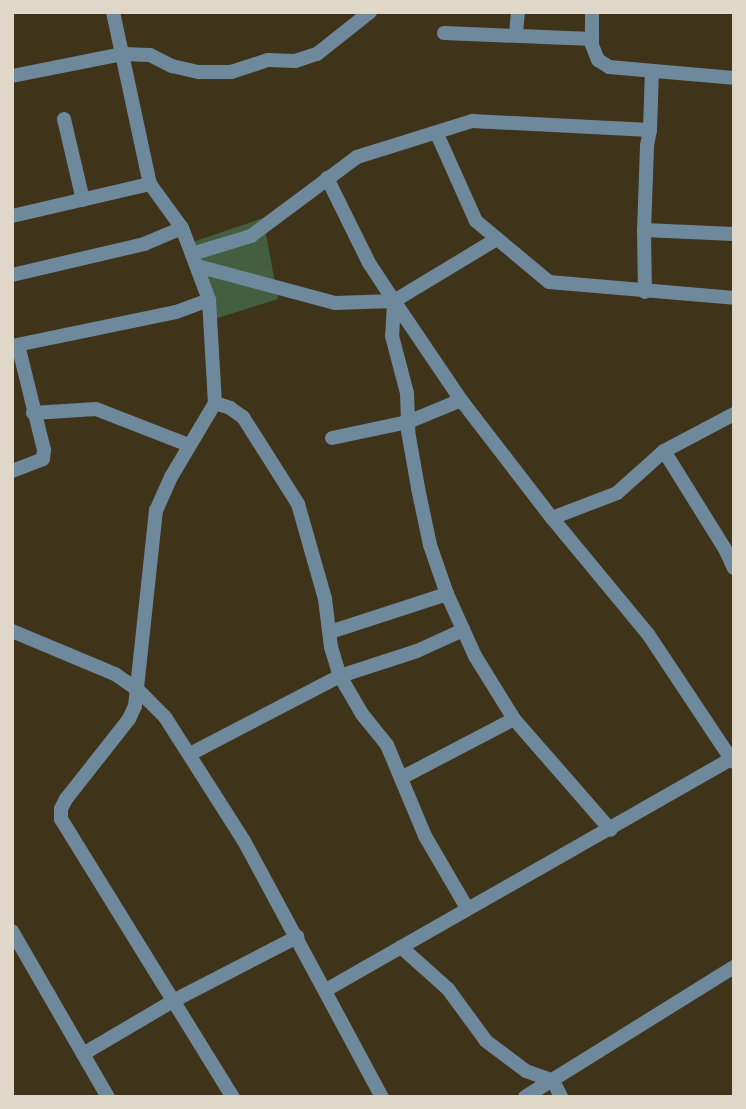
<!DOCTYPE html>
<html>
<head>
<meta charset="utf-8">
<style>
	body { margin:0 }
	#map { position:relative; width:746px; height:1109px; overflow:hidden; background:#3f3319; font-family:"Times New Roman",serif }
	div>[style] { position:absolute }
	.green>* { inset:0; background:#445f3f }
	.minor>* { height:14px; margin:-7px; padding:0 7px; transform-origin:7px; border-radius:7px; background:#6f899c }
	span { translate:-50% -50%; white-space:nowrap; text-align:center; line-height:1.15; -webkit-text-stroke:5px #34290f; paint-order:stroke }
	.frame { position:absolute; inset:0; border:14px solid #dfd8c9; pointer-events:none }
</style>
</head>
<body>
<div id="map">
	<div class="green">
		<i style="clip-path:polygon(263px 218px,278px 299px,211px 320px,193px 242px)"></i>
	</div>
	<div class="minor">
		<i style="left:113px;top:12px;width:176px;rotate:77.9deg"></i>
		<i style="left:150px;top:184px;width:54px;rotate:54deg"></i>
		<i style="left:182px;top:228px;width:77px;rotate:69.4deg"></i>
		<i style="left:209px;top:300px;width:103px;rotate:86.7deg"></i>
		<i style="left:215px;top:403px;width:86px;rotate:120.7deg"></i>
		<i style="left:171px;top:477px;width:36px;rotate:114deg"></i>
		<i style="left:156px;top:510px;width:197px;rotate:96.1deg"></i>
		<i style="left:135px;top:706px;width:14px;rotate:115deg"></i>
		<i style="left:129px;top:719px;width:102px;rotate:128.2deg"></i>
		<i style="left:66px;top:799px;width:11px;rotate:117deg"></i>
		<i style="left:61px;top:809px;width:10px;rotate:90deg"></i>
		<i style="left:61px;top:819px;width:327px;rotate:58.3deg"></i>
		<i style="left:592px;top:12px;width:33px;rotate:90deg"></i>
		<i style="left:592px;top:45px;width:16px;rotate:68deg"></i>
		<i style="left:598px;top:60px;width:13px;rotate:32deg"></i>
		<i style="left:609px;top:67px;width:125px;rotate:5deg"></i>
		<i style="left:444px;top:33px;width:148px;rotate:2.3deg"></i>
		<i style="left:516px;top:34px;width:22px;rotate:-85deg"></i>
		<i style="left:12px;top:76px;width:112px;rotate:-11.3deg"></i>
		<i style="left:122px;top:54px;width:28px;rotate:2deg"></i>
		<i style="left:150px;top:55px;width:25px;rotate:27deg"></i>
		<i style="left:172px;top:66px;width:28px;rotate:13deg"></i>
		<i style="left:199px;top:72px;width:32px"></i>
		<i style="left:231px;top:72px;width:39px;rotate:-18deg"></i>
		<i style="left:268px;top:60px;width:27px;rotate:2deg"></i>
		<i style="left:295px;top:61px;width:23px;rotate:-18deg"></i>
		<i style="left:317px;top:54px;width:68px;rotate:-38.4deg"></i>
		<i style="left:64px;top:119px;width:83px;rotate:76.8deg"></i>
		<i style="left:650px;top:130px;width:59px;rotate:-88.1deg"></i>
		<i style="left:437px;top:134px;width:95px;rotate:65.9deg"></i>
		<i style="left:476px;top:221px;width:95px;rotate:39.9deg"></i>
		<i style="left:549px;top:282px;width:186px;rotate:4.9deg"></i>
		<i style="left:327px;top:178px;width:95px;rotate:63.7deg"></i>
		<i style="left:369px;top:263px;width:45px;rotate:56.7deg"></i>
		<i style="left:394px;top:301px;width:120px;rotate:55.9deg"></i>
		<i style="left:461px;top:400px;width:149px;rotate:52.4deg"></i>
		<i style="left:552px;top:518px;width:70px;rotate:-21deg"></i>
		<i style="left:617px;top:493px;width:63px;rotate:-41.8deg"></i>
		<i style="left:12px;top:216px;width:142px;rotate:-13.1deg"></i>
		<i style="left:644px;top:230px;width:62px;rotate:89.1deg"></i>
		<i style="left:192px;top:254px;width:62px;rotate:-17deg"></i>
		<i style="left:251px;top:236px;width:132px;rotate:-36.7deg"></i>
		<i style="left:357px;top:157px;width:121px;rotate:-17.4deg"></i>
		<i style="left:472px;top:121px;width:178px;rotate:2.9deg"></i>
		<i style="left:650px;top:130px;width:16px;rotate:101deg"></i>
		<i style="left:647px;top:146px;width:84px;rotate:92deg"></i>
		<i style="left:644px;top:230px;width:90px;rotate:2.5deg"></i>
		<i style="left:197px;top:266px;width:143px;rotate:15deg"></i>
		<i style="left:335px;top:303px;width:59px;rotate:-1.9deg"></i>
		<i style="left:394px;top:301px;width:118px;rotate:-31.1deg"></i>
		<i style="left:12px;top:275px;width:136px;rotate:-13.2deg"></i>
		<i style="left:144px;top:244px;width:41px;rotate:-22.8deg"></i>
		<i style="left:394px;top:301px;width:35px;rotate:93deg"></i>
		<i style="left:392px;top:336px;width:59px;rotate:75.3deg"></i>
		<i style="left:407px;top:393px;width:38px;rotate:88deg"></i>
		<i style="left:408px;top:431px;width:58px;rotate:80deg"></i>
		<i style="left:418px;top:488px;width:58px;rotate:78.1deg"></i>
		<i style="left:430px;top:545px;width:52px;rotate:70.9deg"></i>
		<i style="left:447px;top:594px;width:68px;rotate:65.7deg"></i>
		<i style="left:475px;top:656px;width:74px;rotate:58.2deg"></i>
		<i style="left:514px;top:719px;width:147px;rotate:48.9deg"></i>
		<i style="left:12px;top:346px;width:167px;rotate:-11.7deg"></i>
		<i style="left:176px;top:312px;width:35px;rotate:-20deg"></i>
		<i style="left:215px;top:403px;width:16px;rotate:18deg"></i>
		<i style="left:230px;top:408px;width:16px;rotate:35deg"></i>
		<i style="left:243px;top:417px;width:103px;rotate:57.7deg"></i>
		<i style="left:298px;top:504px;width:99px;rotate:74.1deg"></i>
		<i style="left:325px;top:599px;width:48px;rotate:82.9deg"></i>
		<i style="left:331px;top:647px;width:30px;rotate:73deg"></i>
		<i style="left:340px;top:676px;width:44px;rotate:59.9deg"></i>
		<i style="left:362px;top:714px;width:40px;rotate:51deg"></i>
		<i style="left:387px;top:745px;width:99px;rotate:67.3deg"></i>
		<i style="left:425px;top:836px;width:83px;rotate:59.7deg"></i>
		<i style="left:33px;top:413px;width:63px;rotate:-3.6deg"></i>
		<i style="left:96px;top:409px;width:100px;rotate:21.2deg"></i>
		<i style="left:734px;top:414px;width:79px;rotate:152.1deg"></i>
		<i style="left:664px;top:451px;width:115px;rotate:58.1deg"></i>
		<i style="left:725px;top:549px;width:21px;rotate:65deg"></i>
		<i style="left:332px;top:438px;width:78px;rotate:-11.9deg"></i>
		<i style="left:408px;top:422px;width:57px;rotate:-22.5deg"></i>
		<i style="left:12px;top:471px;width:33px;rotate:-21deg"></i>
		<i style="left:43px;top:459px;width:9px;rotate:-84deg"></i>
		<i style="left:44px;top:450px;width:108px;rotate:-103.9deg"></i>
		<i style="left:552px;top:518px;width:151px;rotate:50.4deg"></i>
		<i style="left:648px;top:634px;width:150px;rotate:56.4deg"></i>
		<i style="left:12px;top:631px;width:112px;rotate:22.7deg"></i>
		<i style="left:115px;top:674px;width:28px;rotate:35deg"></i>
		<i style="left:138px;top:690px;width:38px;rotate:45deg"></i>
		<i style="left:165px;top:717px;width:147px;rotate:57.5deg"></i>
		<i style="left:244px;top:841px;width:291px;rotate:61.7deg"></i>
		<i style="left:330px;top:632px;width:123px;rotate:-18deg"></i>
		<i style="left:190px;top:754px;width:169px;rotate:-27.5deg"></i>
		<i style="left:340px;top:676px;width:81px;rotate:-18deg"></i>
		<i style="left:417px;top:651px;width:51px;rotate:-24.5deg"></i>
		<i style="left:403px;top:777px;width:125px;rotate:-27.6deg"></i>
		<i style="left:12px;top:931px;width:192px;rotate:60deg"></i>
		<i style="left:401px;top:947px;width:63px;rotate:41.8deg"></i>
		<i style="left:448px;top:989px;width:64px;rotate:53.8deg"></i>
		<i style="left:486px;top:1041px;width:50px;rotate:36.9deg"></i>
		<i style="left:526px;top:1071px;width:29px;rotate:20deg"></i>
		<i style="left:553px;top:1081px;width:18px;rotate:63deg"></i>
		<i style="left:326px;top:990px;width:466px;rotate:-29.7deg"></i>
		<i style="left:731px;top:759px;width:4px;rotate:45deg"></i>
		<i style="left:83px;top:1054px;width:104px;rotate:-30.5deg"></i>
		<i style="left:173px;top:1001px;width:140px;rotate:-27.3deg"></i>
		<i style="left:525px;top:1097px;width:246px;rotate:-31.9deg"></i>
	</div>
	<div class="frame"></div>
</div>
</body>
</html>
